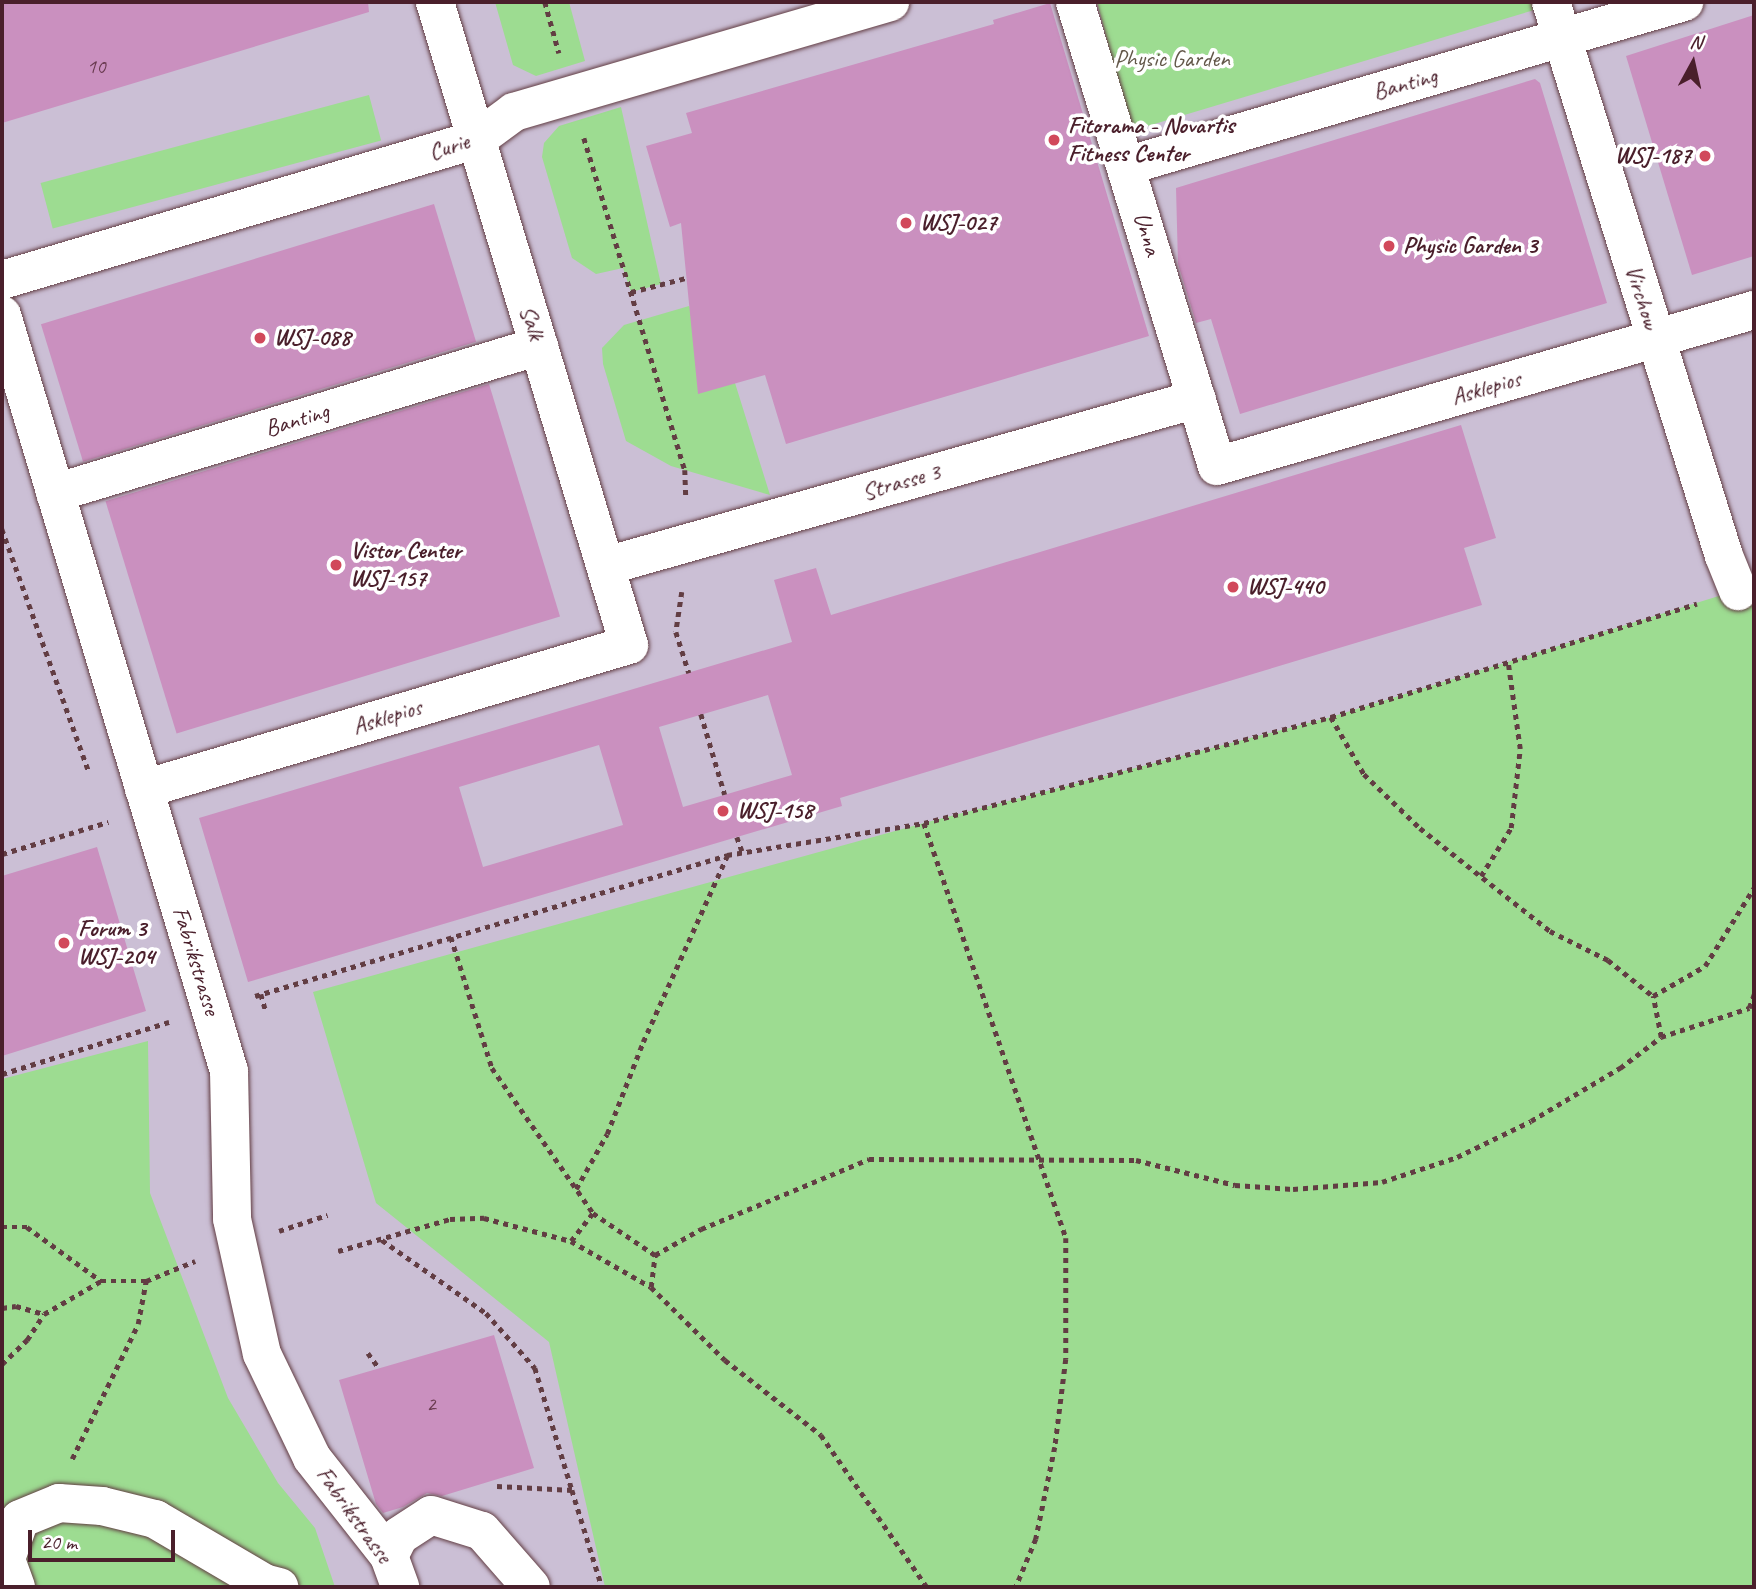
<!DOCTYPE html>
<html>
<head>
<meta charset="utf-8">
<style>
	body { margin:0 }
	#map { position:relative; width:1756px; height:1589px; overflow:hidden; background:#ece6ca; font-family:Caveat,sans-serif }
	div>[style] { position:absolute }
	.industrial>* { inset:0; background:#cbbfd5; transform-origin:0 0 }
	.green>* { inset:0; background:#9ddc91; transform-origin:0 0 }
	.building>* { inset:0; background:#ca90bf; transform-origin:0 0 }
	.path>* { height:4.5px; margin-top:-2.25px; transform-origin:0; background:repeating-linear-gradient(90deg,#623d43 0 5px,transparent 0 10px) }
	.roads { filter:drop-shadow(0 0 2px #623d43) drop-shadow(0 0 2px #623d43) }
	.minor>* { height:38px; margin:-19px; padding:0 19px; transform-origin:19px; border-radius:19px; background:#fff }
	.dots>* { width:19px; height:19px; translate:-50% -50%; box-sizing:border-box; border:4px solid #fff; border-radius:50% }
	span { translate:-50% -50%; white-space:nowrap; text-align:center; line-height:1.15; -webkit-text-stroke:7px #fff; paint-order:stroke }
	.number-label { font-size:21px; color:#6a3b50 }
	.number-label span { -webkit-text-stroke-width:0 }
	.park-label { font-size:24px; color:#63584a }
	.street-label { font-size:24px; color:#4a1f2b }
	.poi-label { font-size:24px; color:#4a1f2b; font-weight:700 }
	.left { translate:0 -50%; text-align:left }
	.right { translate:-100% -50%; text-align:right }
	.frame { position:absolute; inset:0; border:4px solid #4a1f2b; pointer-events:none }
	.north { position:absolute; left:1658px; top:28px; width:70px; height:70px; -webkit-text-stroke:5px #fff; paint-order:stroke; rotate:8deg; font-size:19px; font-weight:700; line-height:28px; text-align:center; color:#4a1f2b }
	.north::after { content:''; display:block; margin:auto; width:24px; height:32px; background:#4a1f2b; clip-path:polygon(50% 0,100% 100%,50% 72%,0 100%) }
	.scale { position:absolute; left:28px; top:1530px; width:147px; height:32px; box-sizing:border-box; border:4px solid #4a1f2b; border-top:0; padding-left:9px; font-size:21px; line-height:24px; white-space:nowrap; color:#4a1f2b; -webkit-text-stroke:5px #fff; paint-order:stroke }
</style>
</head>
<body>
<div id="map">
	<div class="industrial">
		<i style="left:2px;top:2px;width:1752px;height:1585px"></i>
	</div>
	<div class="green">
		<i style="clip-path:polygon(495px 2px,569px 2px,585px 61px,536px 76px,513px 65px)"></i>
		<i style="clip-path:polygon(1097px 2px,1531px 2px,1534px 10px,1131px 131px)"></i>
		<i style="left:369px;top:95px;width:47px;height:340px;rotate:75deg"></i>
		<i style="clip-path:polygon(621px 107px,661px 284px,631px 292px,623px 268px,596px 274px,572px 258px,542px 157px,544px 143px,559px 126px)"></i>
		<i style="clip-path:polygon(689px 306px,735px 383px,770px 495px,671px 466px,626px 441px,603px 364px,602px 348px,624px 325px)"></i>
		<i style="clip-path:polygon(1754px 585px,1754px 1587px,605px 1587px,549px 1342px,376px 1203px,313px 992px,924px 823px,1331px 717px)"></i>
		<i style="clip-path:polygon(148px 1041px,150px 1193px,228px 1398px,278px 1483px,315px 1528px,335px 1587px,2px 1587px,2px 1079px)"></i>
	</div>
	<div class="building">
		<i style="clip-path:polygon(2px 2px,368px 2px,369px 12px,2px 123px)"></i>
		<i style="clip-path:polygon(1050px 3px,1149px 336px,786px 444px,765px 375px,698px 394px,681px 223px,670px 227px,646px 146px,692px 133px,686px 113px,994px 24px,993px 20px)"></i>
		<i style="clip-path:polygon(1754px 15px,1754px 256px,1692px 275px,1626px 56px)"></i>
		<i style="clip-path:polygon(1535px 79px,1540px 83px,1607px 303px,1240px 414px,1211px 319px,1196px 323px,1178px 264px,1176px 188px)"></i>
		<i style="left:434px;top:204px;width:144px;height:411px;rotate:73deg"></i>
		<i style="left:489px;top:384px;width:243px;height:401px;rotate:73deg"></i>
		<i style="clip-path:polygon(evenodd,1461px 425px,1496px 538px,1464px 548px,1482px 605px,840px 798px,842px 806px,248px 982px,199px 818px,792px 642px,774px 580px,816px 568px,831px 615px,1461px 425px,768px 695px,792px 775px,683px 807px,659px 727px,768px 695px,1461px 425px,599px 745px,623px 825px,483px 867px,459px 787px,599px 745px)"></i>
		<i style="clip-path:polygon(97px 847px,146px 1011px,2px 1056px,2px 876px)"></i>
		<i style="clip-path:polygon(494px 1335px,534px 1468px,442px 1496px,427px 1493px,403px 1507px,383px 1513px,376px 1504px,339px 1380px)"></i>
	</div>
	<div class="path">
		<i style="left:545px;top:2px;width:53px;rotate:74.6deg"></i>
		<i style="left:584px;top:138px;width:347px;rotate:73.1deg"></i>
		<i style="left:685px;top:470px;width:26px;rotate:88deg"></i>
		<i style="left:631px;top:292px;width:57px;rotate:-14.3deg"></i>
		<i style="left:2px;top:529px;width:258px;rotate:70.3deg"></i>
		<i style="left:682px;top:592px;width:40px;rotate:98.5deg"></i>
		<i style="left:676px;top:632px;width:43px;rotate:72.4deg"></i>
		<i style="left:701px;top:714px;width:84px;rotate:73.5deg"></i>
		<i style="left:1331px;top:717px;width:66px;rotate:59.9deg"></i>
		<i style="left:1364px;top:774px;width:78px;rotate:44deg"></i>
		<i style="left:1420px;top:828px;width:166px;rotate:38.4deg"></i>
		<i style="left:1550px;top:931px;width:65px;rotate:26.6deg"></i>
		<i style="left:1608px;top:960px;width:58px;rotate:38.7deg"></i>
		<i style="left:924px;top:823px;width:439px;rotate:71.1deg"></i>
		<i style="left:1066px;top:1238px;width:121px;rotate:90deg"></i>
		<i style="left:1066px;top:1359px;width:89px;rotate:97.1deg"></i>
		<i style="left:1055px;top:1447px;width:94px;rotate:101.7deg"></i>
		<i style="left:1036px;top:1539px;width:52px;rotate:112.6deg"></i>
		<i style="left:737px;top:837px;width:15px;rotate:70deg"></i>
		<i style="left:2px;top:854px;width:111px;rotate:-16.8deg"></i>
		<i style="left:1481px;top:876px;width:57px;rotate:-58deg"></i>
		<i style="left:1511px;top:828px;width:80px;rotate:-83.5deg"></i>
		<i style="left:1520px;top:749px;width:88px;rotate:-97.9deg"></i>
		<i style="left:451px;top:937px;width:137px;rotate:72.6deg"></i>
		<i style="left:492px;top:1068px;width:177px;rotate:55.1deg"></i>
		<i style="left:593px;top:1213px;width:75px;rotate:34.1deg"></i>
		<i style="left:655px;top:1255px;width:53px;rotate:-29.5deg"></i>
		<i style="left:701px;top:1229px;width:182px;rotate:-22.6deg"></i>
		<i style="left:869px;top:1159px;width:267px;rotate:0.2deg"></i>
		<i style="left:1136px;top:1160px;width:102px;rotate:14.2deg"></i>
		<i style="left:1235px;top:1185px;width:58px;rotate:3.9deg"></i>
		<i style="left:1293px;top:1189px;width:89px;rotate:-4.5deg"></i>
		<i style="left:1382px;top:1182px;width:79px;rotate:-18.4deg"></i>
		<i style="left:1457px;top:1157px;width:82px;rotate:-25.9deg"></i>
		<i style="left:1531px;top:1121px;width:104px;rotate:-30.8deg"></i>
		<i style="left:1620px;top:1068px;width:51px;rotate:-37.1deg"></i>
		<i style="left:1661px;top:1037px;width:93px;rotate:-18.2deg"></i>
		<i style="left:1749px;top:1008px;width:15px;rotate:-70deg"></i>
		<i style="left:261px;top:994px;width:19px;rotate:74deg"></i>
		<i style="left:255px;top:996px;width:493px;rotate:-16.6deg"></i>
		<i style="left:727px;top:855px;width:200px;rotate:-9.2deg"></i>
		<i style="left:924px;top:823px;width:421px;rotate:-14.6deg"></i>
		<i style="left:1331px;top:717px;width:383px;rotate:-17.2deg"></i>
		<i style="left:1661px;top:1037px;width:42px;rotate:-101deg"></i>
		<i style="left:1653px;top:996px;width:60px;rotate:-30deg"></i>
		<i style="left:1705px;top:966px;width:92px;rotate:-57.9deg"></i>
		<i style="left:2px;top:1074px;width:175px;rotate:-17.3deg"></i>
		<i style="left:576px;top:1189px;width:63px;rotate:-60.6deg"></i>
		<i style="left:607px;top:1134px;width:99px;rotate:-68.6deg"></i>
		<i style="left:643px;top:1042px;width:204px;rotate:-65.7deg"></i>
		<i style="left:2px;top:1227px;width:25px"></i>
		<i style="left:27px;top:1227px;width:92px;rotate:36.1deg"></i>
		<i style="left:101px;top:1281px;width:45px"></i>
		<i style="left:279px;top:1231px;width:51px;rotate:-18.4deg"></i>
		<i style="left:382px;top:1240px;width:127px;rotate:35.1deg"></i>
		<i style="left:486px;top:1313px;width:74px;rotate:48.3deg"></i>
		<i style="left:535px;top:1368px;width:127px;rotate:73.1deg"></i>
		<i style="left:571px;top:1241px;width:36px;rotate:-52deg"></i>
		<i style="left:338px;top:1251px;width:116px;rotate:-15.9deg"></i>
		<i style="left:450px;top:1219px;width:34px;rotate:-2deg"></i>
		<i style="left:484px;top:1218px;width:90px;rotate:14.8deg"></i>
		<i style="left:571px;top:1241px;width:92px;rotate:29.9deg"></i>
		<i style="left:651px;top:1287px;width:104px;rotate:44.6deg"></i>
		<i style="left:725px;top:1360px;width:122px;rotate:38deg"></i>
		<i style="left:821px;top:1435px;width:185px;rotate:55.1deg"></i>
		<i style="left:651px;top:1287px;width:32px;rotate:-83deg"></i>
		<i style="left:2px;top:1308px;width:14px;rotate:-8deg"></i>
		<i style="left:16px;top:1306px;width:29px;rotate:16deg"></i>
		<i style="left:368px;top:1353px;width:19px;rotate:54deg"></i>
		<i style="left:2px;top:1364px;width:35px;rotate:-44deg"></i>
		<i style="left:27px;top:1340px;width:31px;rotate:-57deg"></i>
		<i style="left:44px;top:1314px;width:66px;rotate:-30.1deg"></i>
		<i style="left:72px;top:1459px;width:150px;rotate:-63.9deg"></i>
		<i style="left:138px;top:1324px;width:44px;rotate:-79.5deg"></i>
		<i style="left:146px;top:1281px;width:53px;rotate:-22.2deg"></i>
		<i style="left:497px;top:1486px;width:75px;rotate:3.1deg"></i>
		<i style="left:572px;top:1490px;width:102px;rotate:72.8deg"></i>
	</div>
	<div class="roads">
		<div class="minor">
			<i style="left:1075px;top:2px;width:485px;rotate:73deg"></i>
			<i style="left:1217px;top:466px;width:559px;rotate:-16.2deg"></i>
			<i style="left:1551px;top:2px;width:580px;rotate:72.66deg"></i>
			<i style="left:1724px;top:556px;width:38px;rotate:68deg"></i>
			<i style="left:1126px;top:166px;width:582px;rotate:-16.38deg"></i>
			<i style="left:2px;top:280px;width:494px;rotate:-16.5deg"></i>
			<i style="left:476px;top:140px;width:47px;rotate:-36.4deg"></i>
			<i style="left:514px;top:112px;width:392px;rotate:-16.3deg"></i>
			<i style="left:2px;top:315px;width:789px;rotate:73.29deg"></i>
			<i style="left:229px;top:1071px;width:148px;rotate:88.8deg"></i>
			<i style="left:232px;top:1219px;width:138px;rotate:77.5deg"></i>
			<i style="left:262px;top:1354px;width:115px;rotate:64.3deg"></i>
			<i style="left:312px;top:1458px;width:125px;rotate:51.8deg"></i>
			<i style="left:389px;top:1556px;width:33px;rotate:70deg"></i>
			<i style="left:55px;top:493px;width:506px;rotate:-16.89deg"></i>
			<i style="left:606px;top:566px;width:614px;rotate:-15.78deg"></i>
			<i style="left:144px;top:789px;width:506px;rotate:-16.54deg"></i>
			<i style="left:629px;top:645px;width:672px;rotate:-106.79deg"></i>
			<i style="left:389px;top:1556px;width:22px;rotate:-63deg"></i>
			<i style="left:399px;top:1536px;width:38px;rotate:-33deg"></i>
			<i style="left:431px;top:1515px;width:53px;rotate:17.4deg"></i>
			<i style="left:482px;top:1531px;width:74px;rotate:48.8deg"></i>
			<i style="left:16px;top:1587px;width:30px;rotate:-110deg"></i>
			<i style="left:6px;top:1559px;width:42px;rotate:-70.7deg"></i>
			<i style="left:20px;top:1519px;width:42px;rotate:-22.3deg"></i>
			<i style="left:59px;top:1503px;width:43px;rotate:4deg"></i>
			<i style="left:102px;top:1506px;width:55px;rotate:13.8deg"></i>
			<i style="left:155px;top:1519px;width:126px;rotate:30.4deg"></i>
			<i style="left:264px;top:1583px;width:16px;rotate:15deg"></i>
		</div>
	</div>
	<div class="dots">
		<i style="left:1054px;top:140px;background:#d1495b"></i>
		<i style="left:1705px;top:156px;background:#d1495b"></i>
		<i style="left:906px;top:223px;background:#d1495b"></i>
		<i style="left:1389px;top:246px;background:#d1495b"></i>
		<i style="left:260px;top:338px;background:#d1495b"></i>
		<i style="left:336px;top:565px;background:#d1495b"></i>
		<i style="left:1233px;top:587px;background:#d1495b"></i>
		<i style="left:723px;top:811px;background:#d1495b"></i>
		<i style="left:64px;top:943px;background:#d1495b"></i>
	</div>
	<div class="number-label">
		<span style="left:96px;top:66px">10</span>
		<span style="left:431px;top:1404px">2</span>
	</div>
	<div class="park-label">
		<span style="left:1172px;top:59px">Physic Garden</span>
	</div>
	<div class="street-label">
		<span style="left:1405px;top:84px;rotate:-16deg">Banting</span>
		<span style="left:449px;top:147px;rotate:-18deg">Curie</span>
		<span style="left:1147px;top:234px;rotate:73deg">Unna</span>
		<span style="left:1642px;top:297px;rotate:73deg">Virchow</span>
		<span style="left:532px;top:323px;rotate:73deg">Salk</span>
		<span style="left:1486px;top:388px;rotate:-16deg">Asklepios</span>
		<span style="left:297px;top:420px;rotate:-17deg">Banting</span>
		<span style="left:901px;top:482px;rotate:-16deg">Strasse 3</span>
		<span style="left:387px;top:717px;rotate:-17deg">Asklepios</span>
		<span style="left:196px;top:961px;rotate:73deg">Fabrikstrasse</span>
		<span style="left:354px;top:1515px;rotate:54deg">Fabrikstrasse</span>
	</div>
	<div class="poi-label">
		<span class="left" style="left:1068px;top:140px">Fitorama - Novartis<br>Fitness Center</span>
		<span class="right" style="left:1691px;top:156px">WSJ-187</span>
		<span class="left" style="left:920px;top:223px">WSJ-027</span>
		<span class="left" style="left:1403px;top:246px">Physic Garden 3</span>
		<span class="left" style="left:274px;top:338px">WSJ-088</span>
		<span class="left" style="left:350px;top:565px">Vistor Center<br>WSJ-157</span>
		<span class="left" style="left:1247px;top:587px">WSJ-440</span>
		<span class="left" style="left:737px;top:811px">WSJ-158</span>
		<span class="left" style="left:78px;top:943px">Forum 3<br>WSJ-204</span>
	</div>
	<div class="frame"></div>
	<div class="north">N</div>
	<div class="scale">20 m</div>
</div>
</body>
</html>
